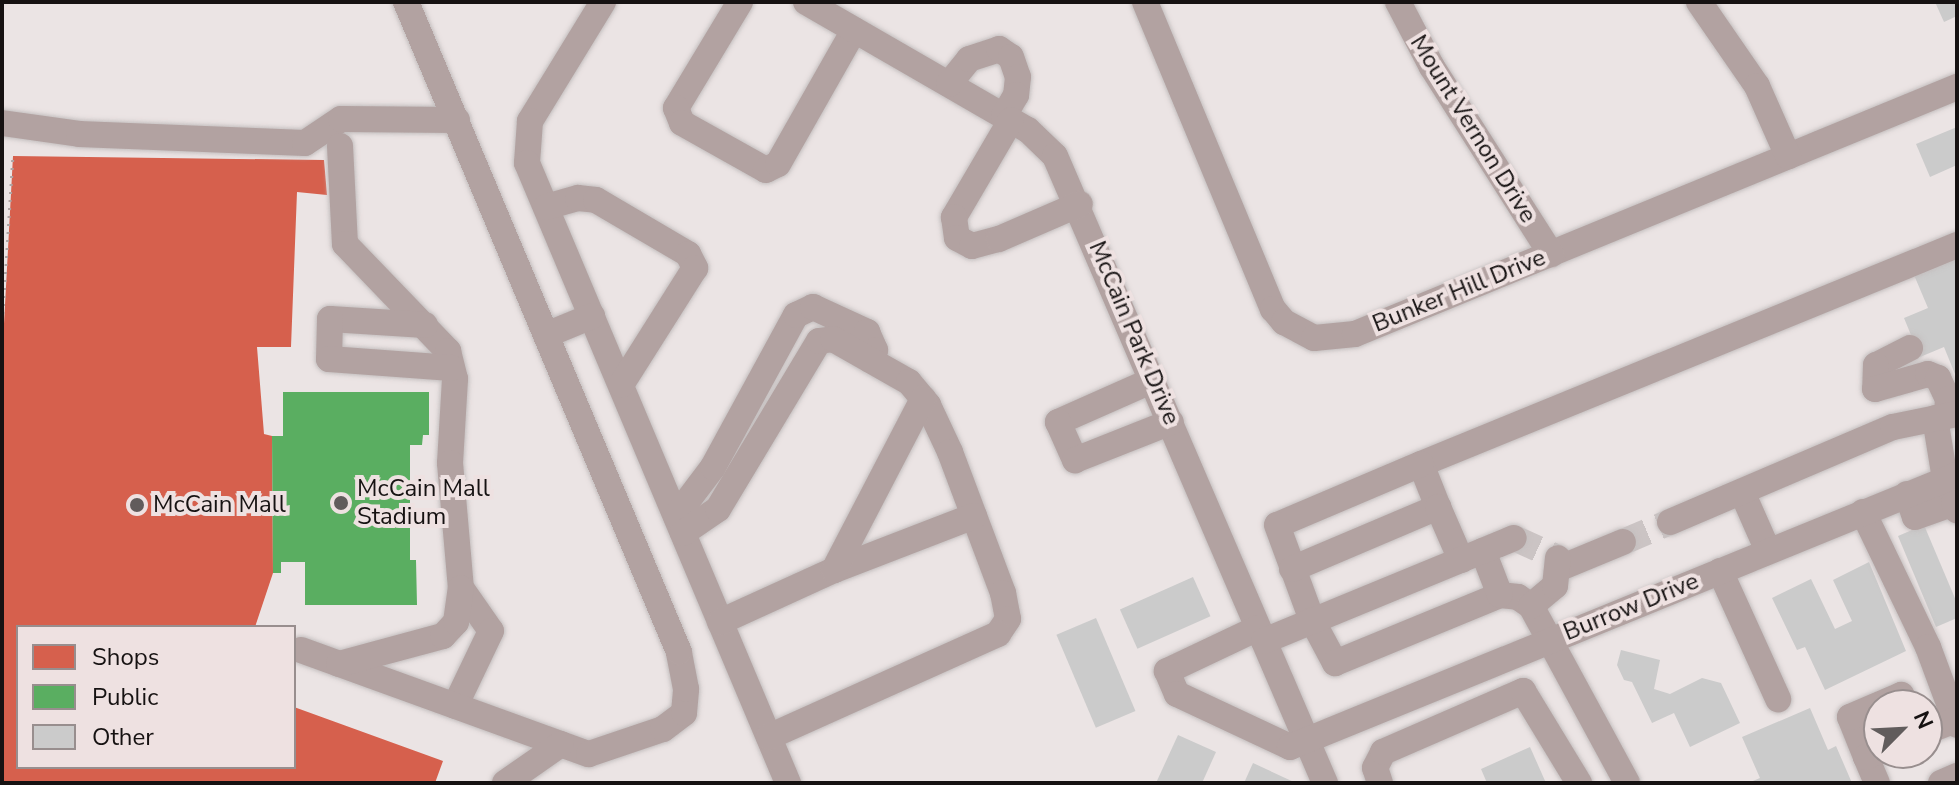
<!DOCTYPE html>
<html>
<head>
<meta charset="utf-8">
<style>
	body { margin:0 }
	#map { position:relative; width:1959px; height:785px; overflow:hidden; background:#ebe4e4; font-family:"Nunito Sans",sans-serif }
	div>[style] { position:absolute }
	.shops>* { inset:0; background:#d6604d }
	.public>* { inset:0; background:#5aae61 }
	.building>* { inset:0; background:#cbcbcb; transform-origin:0 0 }
	.minor-tunnel>* { height:26px; margin-top:-13px; transform-origin:0; background:repeating-linear-gradient(90deg,#cbc4c4 0 26px,transparent 0 39px) }
	.path>* { height:3px; margin-top:-1.5px; transform-origin:0; background:repeating-linear-gradient(90deg,#afa4a3 0 2px,transparent 0 8px) }
	.roads { filter:drop-shadow(0 0 2px #c4bfbf) drop-shadow(0 0 2px #c4bfbf) }
	.minor>* { height:26px; margin:-13px; padding:0 13px; transform-origin:13px; border-radius:13px; background:#b2a2a1 }
	.dots>* { width:22px; height:22px; translate:-50% -50%; box-sizing:border-box; border:4px solid #eee1e1; border-radius:50% }
	span { translate:-50% -50%; white-space:nowrap; text-align:center; line-height:1.15; -webkit-text-stroke:8px #eee1e1; paint-order:stroke }
	.street-label { font-size:24px; color:#161212 }
	.poi-label { font-size:24px; color:#161212 }
	.left { translate:0 -50%; text-align:left }
	.frame { position:absolute; inset:0; border:4px solid #161212; pointer-events:none }
	.legend { position:absolute; left:16px; top:625px; width:280px; height:144px; box-sizing:border-box; background:#eee1e1; border:2px solid #988e8e; margin:0; padding:10px 14px; list-style:none; font-size:24px; color:#161212 }
	.legend li { display:flex; align-items:center; gap:16px; height:40px }
	.legend b { width:40px; border:2px solid #988e8e }
	.north { position:absolute; left:1863px; top:689px; width:80px; height:80px; box-sizing:border-box; background:#eee1e1; border:2px solid #988e8e; border-radius:50%; rotate:66deg; font-size:22px; font-weight:700; line-height:32px; text-align:center; color:#161212 }
	.north::after { content:''; display:block; margin:auto; width:28px; height:36px; background:#615c5c; clip-path:polygon(50% 0,100% 100%,50% 72%,0 100%) }
</style>
</head>
<body>
<div id="map">
	<div class="shops">
		<i style="clip-path:polygon(13px 156px,324px 160px,327px 195px,297px 192px,291px 347px,257px 347px,264px 434px,272px 436px,273px 573px,255px 627px,18px 627px,18px 767px,294px 767px,294px 707px,443px 761px,435px 783px,2px 783px,2px 361px)"></i>
	</div>
	<div class="public">
		<i style="clip-path:polygon(283px 392px,429px 392px,429px 435px,423px 435px,422px 445px,410px 445px,410px 560px,416px 560px,417px 605px,305px 605px,305px 562px,281px 562px,281px 573px,273px 573px,272px 436px,283px 436px)"></i>
	</div>
	<div class="building">
		<i style="clip-path:polygon(1935px 2px,1957px 2px,1957px 16px,1944px 22px)"></i>
		<i style="clip-path:polygon(1957px 127px,1957px 165px,1930px 177px,1916px 144px)"></i>
		<i style="clip-path:polygon(1957px 258px,1957px 379px,1944px 347px,1920px 357px,1904px 318px,1928px 308px,1914px 275px)"></i>
		<i style="clip-path:polygon(1924px 525px,1957px 603px,1957px 618px,1936px 627px,1898px 536px)"></i>
		<i style="clip-path:polygon(1869px 562px,1906px 651px,1825px 690px,1805px 647px,1797px 650px,1772px 598px,1811px 579px,1835px 629px,1852px 621px,1833px 580px)"></i>
		<i style="left:1193px;top:577px;width:43px;height:80px;rotate:66deg"></i>
		<i style="left:1096px;top:618px;width:101px;height:43px;rotate:67deg"></i>
		<i style="clip-path:polygon(1621px 650px,1660px 660px,1654px 689px,1670px 694px,1702px 678px,1721px 683px,1740px 723px,1690px 747px,1674px 713px,1652px 723px,1632px 682px,1624px 680px,1617px 665px)"></i>
		<i style="clip-path:polygon(1810px 708px,1828px 750px,1836px 746px,1852px 783px,1748px 783px,1760px 778px,1742px 737px)"></i>
		<i style="clip-path:polygon(1178px 735px,1216px 752px,1202px 783px,1156px 783px)"></i>
		<i style="clip-path:polygon(1530px 747px,1546px 783px,1487px 783px,1481px 769px)"></i>
		<i style="clip-path:polygon(1253px 763px,1296px 783px,1244px 783px)"></i>
	</div>
	<div class="minor-tunnel">
		<i style="left:1514px;top:538px;width:48px;rotate:24.4deg"></i>
		<i style="left:1623px;top:542px;width:51px;rotate:-23.1deg"></i>
	</div>
	<div class="path">
		<i style="left:2px;top:329px;width:173px;rotate:-86.4deg"></i>
	</div>
	<div class="roads">
		<div class="minor">
			<i style="left:603px;top:2px;width:140px;rotate:121.5deg"></i>
			<i style="left:530px;top:121px;width:42px;rotate:94.1deg"></i>
			<i style="left:527px;top:163px;width:673px;rotate:67.17deg"></i>
			<i style="left:740px;top:2px;width:124px;rotate:121.1deg"></i>
			<i style="left:676px;top:108px;width:16px;rotate:68deg"></i>
			<i style="left:682px;top:123px;width:96px;rotate:29.2deg"></i>
			<i style="left:766px;top:170px;width:13px;rotate:-27deg"></i>
			<i style="left:778px;top:164px;width:154px;rotate:-60.4deg"></i>
			<i style="left:806px;top:2px;width:256px;rotate:30deg"></i>
			<i style="left:1028px;top:130px;width:37px;rotate:44deg"></i>
			<i style="left:1055px;top:156px;width:683px;rotate:66.7deg"></i>
			<i style="left:1145px;top:2px;width:333px;rotate:67.4deg"></i>
			<i style="left:1273px;top:309px;width:17px;rotate:50deg"></i>
			<i style="left:1284px;top:322px;width:34px;rotate:28deg"></i>
			<i style="left:1314px;top:338px;width:41px;rotate:-5.6deg"></i>
			<i style="left:1355px;top:334px;width:651px;rotate:-22.31deg"></i>
			<i style="left:1398px;top:2px;width:73px;rotate:62.4deg"></i>
			<i style="left:1432px;top:67px;width:222px;rotate:57.5deg"></i>
			<i style="left:1699px;top:2px;width:102px;rotate:55.4deg"></i>
			<i style="left:1757px;top:86px;width:77px;rotate:66.1deg"></i>
			<i style="left:949px;top:84px;width:32px;rotate:-51deg"></i>
			<i style="left:969px;top:59px;width:32px;rotate:-18deg"></i>
			<i style="left:999px;top:49px;width:14px;rotate:34deg"></i>
			<i style="left:1011px;top:57px;width:21px;rotate:71deg"></i>
			<i style="left:1018px;top:77px;width:18px;rotate:96deg"></i>
			<i style="left:1016px;top:95px;width:24px;rotate:120deg"></i>
			<i style="left:1011px;top:120px;width:113px;rotate:120.4deg"></i>
			<i style="left:954px;top:217px;width:21px;rotate:82deg"></i>
			<i style="left:957px;top:238px;width:17px;rotate:28deg"></i>
			<i style="left:972px;top:246px;width:28px;rotate:-15deg"></i>
			<i style="left:999px;top:239px;width:88px;rotate:-23.4deg"></i>
			<i style="left:2px;top:123px;width:78px;rotate:8.1deg"></i>
			<i style="left:79px;top:134px;width:226px;rotate:2.3deg"></i>
			<i style="left:305px;top:143px;width:43px;rotate:-33.7deg"></i>
			<i style="left:341px;top:119px;width:116px;rotate:0.5deg"></i>
			<i style="left:340px;top:146px;width:98px;rotate:87.1deg"></i>
			<i style="left:345px;top:244px;width:149px;rotate:46.1deg"></i>
			<i style="left:448px;top:351px;width:29px;rotate:76deg"></i>
			<i style="left:455px;top:379px;width:84px;rotate:93.4deg"></i>
			<i style="left:450px;top:463px;width:125px;rotate:85deg"></i>
			<i style="left:461px;top:588px;width:52px;rotate:55.1deg"></i>
			<i style="left:491px;top:631px;width:83px;rotate:115.6deg"></i>
			<i style="left:546px;top:207px;width:33px;rotate:-16deg"></i>
			<i style="left:578px;top:198px;width:18px;rotate:6deg"></i>
			<i style="left:596px;top:200px;width:107px;rotate:30.4deg"></i>
			<i style="left:688px;top:254px;width:16px;rotate:63deg"></i>
			<i style="left:695px;top:268px;width:138px;rotate:122.3deg"></i>
			<i style="left:425px;top:325px;width:95px;rotate:-176.4deg"></i>
			<i style="left:330px;top:319px;width:40px;rotate:91.4deg"></i>
			<i style="left:329px;top:359px;width:123px;rotate:4.2deg"></i>
			<i style="left:546px;top:335px;width:50px;rotate:-22.4deg"></i>
			<i style="left:1910px;top:348px;width:38px;rotate:153deg"></i>
			<i style="left:1876px;top:365px;width:24px;rotate:92deg"></i>
			<i style="left:1875px;top:389px;width:55px;rotate:-15.8deg"></i>
			<i style="left:1928px;top:374px;width:11px;rotate:22deg"></i>
			<i style="left:1938px;top:378px;width:23px;rotate:65deg"></i>
			<i style="left:1948px;top:399px;width:16px;rotate:94deg"></i>
			<i style="left:1153px;top:380px;width:104px;rotate:156.1deg"></i>
			<i style="left:1058px;top:422px;width:42px;rotate:65.9deg"></i>
			<i style="left:1075px;top:460px;width:103px;rotate:-21.6deg"></i>
			<i style="left:1935px;top:418px;width:62px;rotate:80.7deg"></i>
			<i style="left:1421px;top:464px;width:579px;rotate:-22.22deg"></i>
			<i style="left:1742px;top:492px;width:64px;rotate:66.2deg"></i>
			<i style="left:1907px;top:494px;width:24px;rotate:71deg"></i>
			<i style="left:1915px;top:517px;width:41px;rotate:-19.7deg"></i>
			<i style="left:1954px;top:503px;width:8px;rotate:67deg"></i>
			<i style="left:1438px;top:507px;width:46px;rotate:-111.6deg"></i>
			<i style="left:1421px;top:464px;width:156px;rotate:157deg"></i>
			<i style="left:1277px;top:525px;width:101px;rotate:69.8deg"></i>
			<i style="left:1312px;top:620px;width:49px;rotate:61.9deg"></i>
			<i style="left:1335px;top:663px;width:178px;rotate:-22.4deg"></i>
			<i style="left:1500px;top:595px;width:18px;rotate:6deg"></i>
			<i style="left:1518px;top:597px;width:16px;rotate:35deg"></i>
			<i style="left:1531px;top:606px;width:201px;rotate:61.5deg"></i>
			<i style="left:1863px;top:512px;width:150px;rotate:64.3deg"></i>
			<i style="left:1928px;top:647px;width:83px;rotate:69.6deg"></i>
			<i style="left:676px;top:516px;width:61px;rotate:-52.9deg"></i>
			<i style="left:713px;top:467px;width:173px;rotate:-61.4deg"></i>
			<i style="left:796px;top:315px;width:19px;rotate:-25deg"></i>
			<i style="left:813px;top:307px;width:60px;rotate:24.8deg"></i>
			<i style="left:867px;top:332px;width:20px;rotate:66deg"></i>
			<i style="left:875px;top:350px;width:11px;rotate:117deg"></i>
			<i style="left:1670px;top:522px;width:242px;rotate:-23.1deg"></i>
			<i style="left:1893px;top:427px;width:65px;rotate:-11.5deg"></i>
			<i style="left:683px;top:533px;width:42px;rotate:-34.4deg"></i>
			<i style="left:718px;top:509px;width:196px;rotate:-59deg"></i>
			<i style="left:819px;top:341px;width:14px;rotate:-8deg"></i>
			<i style="left:833px;top:339px;width:87px;rotate:29.5deg"></i>
			<i style="left:909px;top:382px;width:30px;rotate:50deg"></i>
			<i style="left:928px;top:405px;width:52px;rotate:64.9deg"></i>
			<i style="left:950px;top:452px;width:151px;rotate:69.4deg"></i>
			<i style="left:1003px;top:593px;width:26px;rotate:79deg"></i>
			<i style="left:1008px;top:619px;width:18px;rotate:124deg"></i>
			<i style="left:998px;top:634px;width:251px;rotate:155.8deg"></i>
			<i style="left:1483px;top:551px;width:47px;rotate:68.9deg"></i>
			<i style="left:1560px;top:568px;width:68px;rotate:-22.4deg"></i>
			<i style="left:1292px;top:569px;width:159px;rotate:-23deg"></i>
			<i style="left:1438px;top:507px;width:58px;rotate:66.5deg"></i>
			<i style="left:834px;top:570px;width:150px;rotate:-21.1deg"></i>
			<i style="left:1720px;top:571px;width:141px;rotate:65.6deg"></i>
			<i style="left:1531px;top:606px;width:31px;rotate:-40deg"></i>
			<i style="left:1555px;top:586px;width:28px;rotate:-84deg"></i>
			<i style="left:720px;top:622px;width:125px;rotate:-24.5deg"></i>
			<i style="left:834px;top:570px;width:193px;rotate:-62.5deg"></i>
			<i style="left:1258px;top:628px;width:101px;rotate:154.7deg"></i>
			<i style="left:1167px;top:671px;width:25px;rotate:67deg"></i>
			<i style="left:1177px;top:694px;width:125px;rotate:25.1deg"></i>
			<i style="left:1290px;top:747px;width:720px;rotate:-22.19deg"></i>
			<i style="left:1264px;top:641px;width:270px;rotate:-22.4deg"></i>
			<i style="left:301px;top:650px;width:306px;rotate:19.9deg"></i>
			<i style="left:589px;top:754px;width:78px;rotate:-18.7deg"></i>
			<i style="left:663px;top:729px;width:26px;rotate:-37deg"></i>
			<i style="left:684px;top:713px;width:24px;rotate:-85deg"></i>
			<i style="left:686px;top:689px;width:38px;rotate:-101deg"></i>
			<i style="left:679px;top:652px;width:705px;rotate:-112.78deg"></i>
			<i style="left:339px;top:664px;width:108px;rotate:-15.1deg"></i>
			<i style="left:443px;top:636px;width:19px;rotate:-47deg"></i>
			<i style="left:456px;top:622px;width:34px;rotate:-82deg"></i>
			<i style="left:1927px;top:731px;width:30px;rotate:-21deg"></i>
			<i style="left:1866px;top:757px;width:43px;rotate:-111.8deg"></i>
			<i style="left:1850px;top:717px;width:56px;rotate:-23.3deg"></i>
			<i style="left:1901px;top:695px;width:11px;rotate:63deg"></i>
			<i style="left:505px;top:783px;width:68px;rotate:-34.9deg"></i>
			<i style="left:1380px;top:783px;width:16px;rotate:-108deg"></i>
			<i style="left:1375px;top:768px;width:18px;rotate:-63deg"></i>
			<i style="left:1383px;top:752px;width:153px;rotate:-23.5deg"></i>
			<i style="left:1523px;top:691px;width:108px;rotate:58.7deg"></i>
			<i style="left:1877px;top:783px;width:28px;rotate:-113deg"></i>
			<i style="left:1866px;top:757px;width:14px;rotate:-25deg"></i>
			<i style="left:1941px;top:783px;width:17px;rotate:-24deg"></i>
		</div>
	</div>
	<div class="dots">
		<i style="left:341px;top:503px;background:#615c5c"></i>
		<i style="left:137px;top:505px;background:#615c5c"></i>
	</div>
	<div class="street-label">
		<span style="left:1473px;top:129px;rotate:58deg">Mount Vernon Drive</span>
		<span style="left:1459px;top:291px;rotate:-22deg">Bunker Hill Drive</span>
		<span style="left:1134px;top:333px;rotate:67deg">McCain Park Drive</span>
		<span style="left:1631px;top:607px;rotate:-22deg">Burrow Drive</span>
	</div>
	<div class="poi-label">
		<span class="left" style="left:357px;top:503px">McCain Mall<br>Stadium</span>
		<span class="left" style="left:153px;top:505px">McCain Mall</span>
	</div>
	<div class="frame"></div>
	<ul class="legend">
	<li><b style="height:22px;background:#d6604d"></b>Shops</li>
	<li><b style="height:22px;background:#5aae61"></b>Public</li>
	<li><b style="height:22px;background:#cbcbcb"></b>Other</li>
	</ul>
	<div class="north">N</div>
</div>
</body>
</html>
